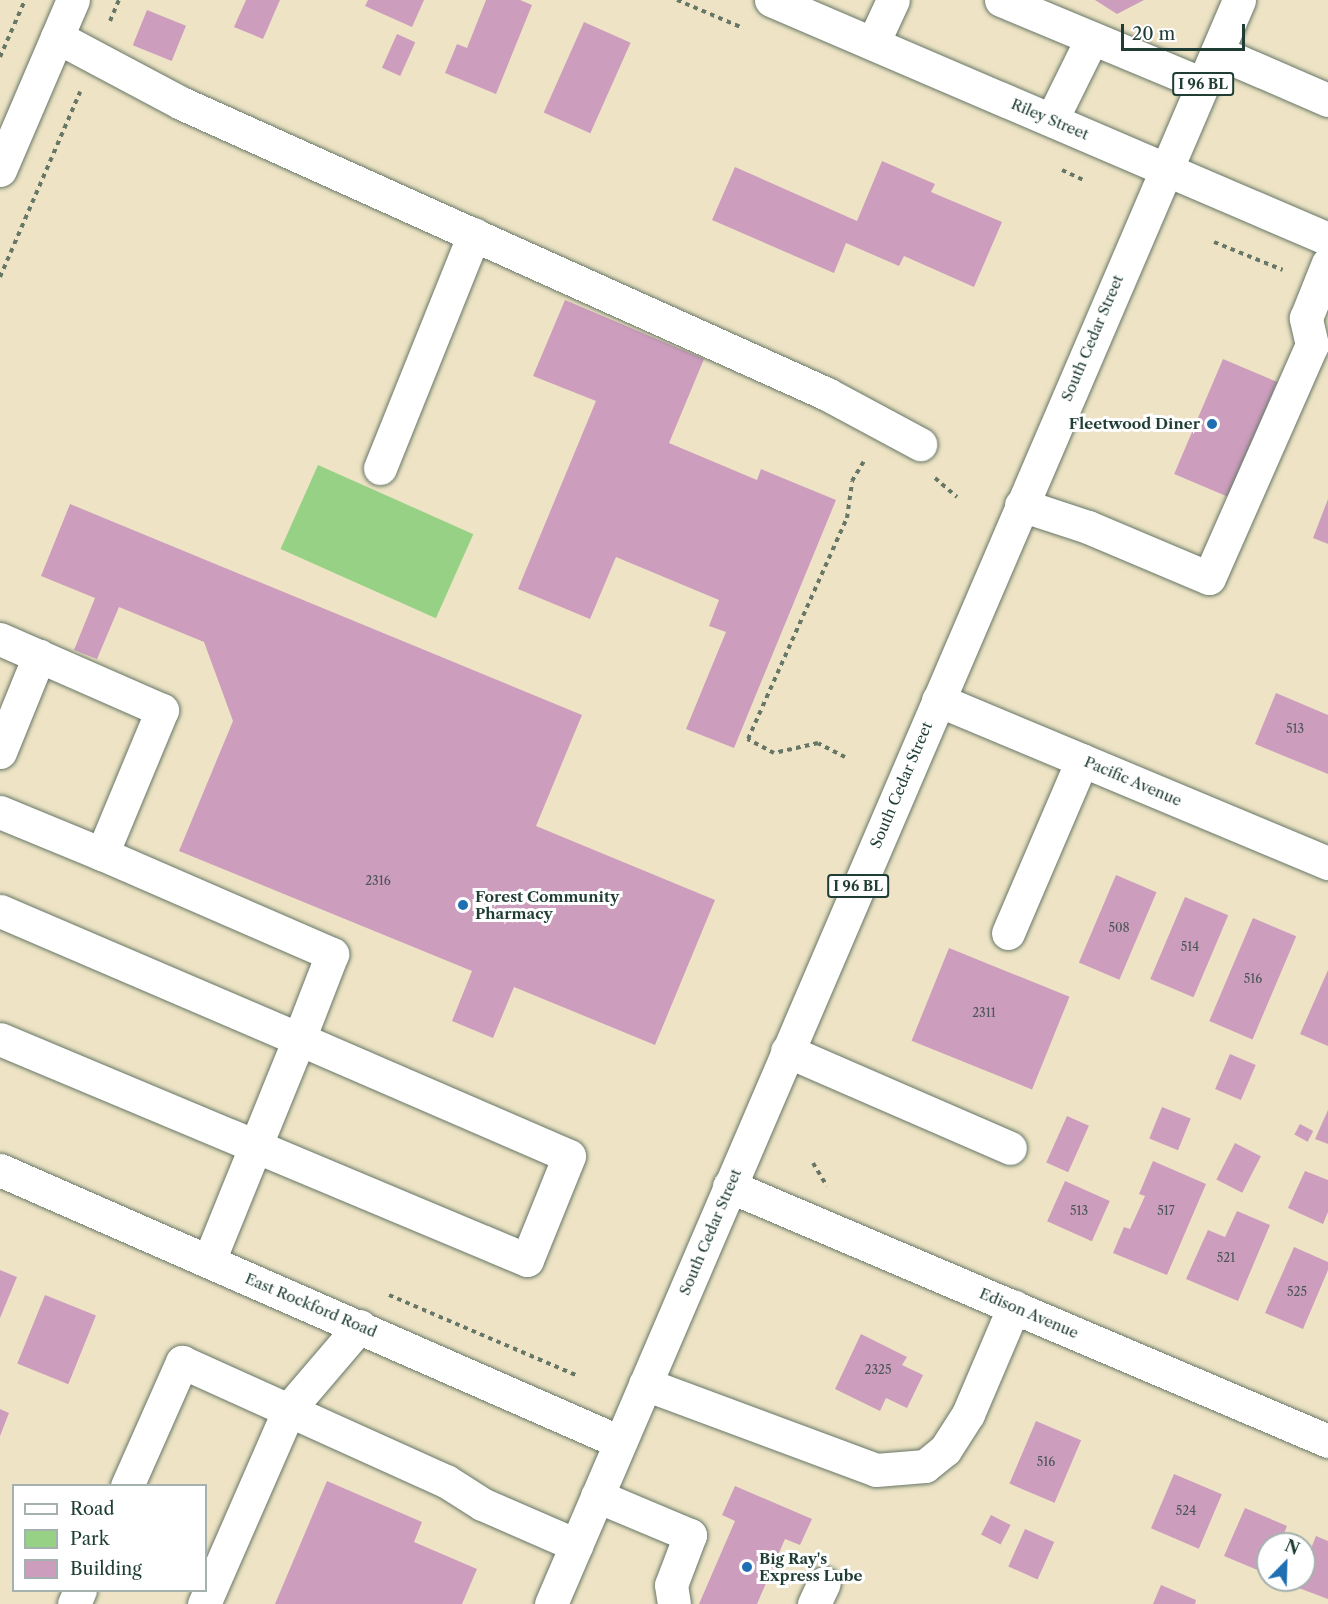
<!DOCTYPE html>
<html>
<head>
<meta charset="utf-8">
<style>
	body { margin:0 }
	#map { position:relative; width:1328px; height:1604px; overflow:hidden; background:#eee4c5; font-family:"Libre Caslon Text",serif }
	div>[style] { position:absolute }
	.green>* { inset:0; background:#96d186; transform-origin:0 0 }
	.building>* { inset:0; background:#cd9dbe; transform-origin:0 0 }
	.path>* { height:4px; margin-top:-2px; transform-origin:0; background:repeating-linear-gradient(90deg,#677767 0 4.5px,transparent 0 9px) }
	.roads { filter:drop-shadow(0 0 2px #677767) drop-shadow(0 0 2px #677767) }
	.minor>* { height:33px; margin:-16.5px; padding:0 16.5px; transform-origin:16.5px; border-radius:16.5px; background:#fff }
	.major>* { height:33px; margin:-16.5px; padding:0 16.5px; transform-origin:16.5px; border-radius:16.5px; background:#fff }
	.dots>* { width:16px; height:16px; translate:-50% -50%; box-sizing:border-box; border:3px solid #fff; border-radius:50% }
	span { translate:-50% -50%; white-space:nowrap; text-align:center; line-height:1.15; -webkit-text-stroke:6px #fff; paint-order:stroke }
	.number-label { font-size:12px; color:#4a5556 }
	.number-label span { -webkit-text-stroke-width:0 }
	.shield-label span { padding:2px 4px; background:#fff; border:2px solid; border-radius:4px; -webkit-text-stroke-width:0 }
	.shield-label { font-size:14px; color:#1f3d34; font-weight:700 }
	.street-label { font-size:15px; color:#1f3d34 }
	.poi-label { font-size:15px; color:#1f3d34; font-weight:700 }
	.right { translate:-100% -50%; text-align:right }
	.left { translate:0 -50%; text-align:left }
	.legend { position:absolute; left:12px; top:1484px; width:195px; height:108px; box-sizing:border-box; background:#fff; border:2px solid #a5b1ae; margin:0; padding:8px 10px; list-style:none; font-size:18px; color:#1f3d34 }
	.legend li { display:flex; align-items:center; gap:12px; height:30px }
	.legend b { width:30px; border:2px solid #a5b1ae }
	.north { position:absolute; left:1256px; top:1532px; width:60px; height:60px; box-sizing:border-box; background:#fff; border:2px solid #a5b1ae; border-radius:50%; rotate:23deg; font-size:16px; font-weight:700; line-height:24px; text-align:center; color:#1f3d34 }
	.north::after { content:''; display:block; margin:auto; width:21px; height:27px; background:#1f6fb2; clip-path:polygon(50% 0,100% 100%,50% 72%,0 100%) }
	.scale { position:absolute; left:1121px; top:24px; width:124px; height:27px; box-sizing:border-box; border:3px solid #1f3d34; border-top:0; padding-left:8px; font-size:18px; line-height:21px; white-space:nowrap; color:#1f3d34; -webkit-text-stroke:4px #fff; paint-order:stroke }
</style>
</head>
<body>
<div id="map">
	<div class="green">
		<i style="left:318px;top:465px;width:170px;height:92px;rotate:24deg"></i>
	</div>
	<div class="building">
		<i style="clip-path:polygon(246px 0,280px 0,263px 39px,234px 27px)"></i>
		<i style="clip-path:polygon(368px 0,424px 0,412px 27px,365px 6px)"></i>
		<i style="clip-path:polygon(486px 0,520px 0,532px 5px,496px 94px,445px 73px,457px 44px,467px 48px)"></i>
		<i style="clip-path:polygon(1095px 0,1144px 0,1117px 14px)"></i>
		<i style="left:147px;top:10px;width:42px;height:38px;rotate:22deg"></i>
		<i style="left:584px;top:22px;width:51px;height:99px;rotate:24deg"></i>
		<i style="left:397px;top:34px;width:20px;height:37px;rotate:24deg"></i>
		<i style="clip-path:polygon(882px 161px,935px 184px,931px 192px,1002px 222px,974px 287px,904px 256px,899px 266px,846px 243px,834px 273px,712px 220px,735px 167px,857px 221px)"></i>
		<i style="clip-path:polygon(565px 300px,704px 359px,669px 443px,757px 480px,761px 469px,836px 500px,734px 748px,686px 729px,726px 632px,709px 626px,719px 600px,616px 557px,590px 619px,518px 589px,596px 401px,533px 376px)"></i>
		<i style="left:1223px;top:359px;width:59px;height:125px;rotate:23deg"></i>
		<i style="clip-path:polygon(1328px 499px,1328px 544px,1313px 538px)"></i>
		<i style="clip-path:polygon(70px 504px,582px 715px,536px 826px,715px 900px,655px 1045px,514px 987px,493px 1038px,452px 1021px,472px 971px,179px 851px,233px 721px,204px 642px,119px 607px,97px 659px,74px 650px,95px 598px,41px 576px)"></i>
		<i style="clip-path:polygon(1276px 693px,1328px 715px,1328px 774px,1255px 744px)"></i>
		<i style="left:1116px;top:875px;width:44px;height:95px;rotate:23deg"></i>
		<i style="left:1185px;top:897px;width:47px;height:89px;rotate:23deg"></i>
		<i style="left:1253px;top:918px;width:47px;height:112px;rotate:23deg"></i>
		<i style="left:949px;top:948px;width:130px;height:100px;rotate:22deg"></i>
		<i style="clip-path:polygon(1328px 970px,1328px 1046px,1300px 1034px)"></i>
		<i style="left:1230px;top:1054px;width:28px;height:38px;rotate:23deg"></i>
		<i style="left:1162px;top:1107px;width:31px;height:34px;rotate:22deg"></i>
		<i style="clip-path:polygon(1328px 1110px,1328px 1144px,1315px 1139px)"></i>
		<i style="left:1067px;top:1116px;width:24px;height:51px;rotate:24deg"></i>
		<i style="left:1300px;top:1124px;width:15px;height:12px;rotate:28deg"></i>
		<i style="left:1235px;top:1143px;width:29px;height:41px;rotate:27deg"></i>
		<i style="clip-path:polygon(1153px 1161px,1206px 1184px,1167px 1275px,1113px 1253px,1124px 1227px,1130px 1229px,1145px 1196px,1139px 1194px)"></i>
		<i style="clip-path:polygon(1305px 1171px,1328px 1180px,1328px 1212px,1323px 1224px,1288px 1208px)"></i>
		<i style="left:1065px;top:1181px;width:49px;height:44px;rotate:24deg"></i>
		<i style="clip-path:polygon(1237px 1211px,1270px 1225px,1238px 1301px,1186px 1279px,1208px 1230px,1225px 1237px)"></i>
		<i style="clip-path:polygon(1294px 1247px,1328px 1262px,1328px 1270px,1303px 1329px,1265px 1313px)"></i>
		<i style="clip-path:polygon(0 1270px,17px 1277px,0 1318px)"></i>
		<i style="left:45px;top:1295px;width:55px;height:74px;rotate:22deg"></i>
		<i style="clip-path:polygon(861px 1334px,907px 1357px,902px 1365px,923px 1375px,907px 1408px,886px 1398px,880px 1411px,835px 1389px)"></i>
		<i style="clip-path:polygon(0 1409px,9px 1413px,0 1436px)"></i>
		<i style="left:1036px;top:1421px;width:49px;height:68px;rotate:23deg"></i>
		<i style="left:1174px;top:1474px;width:52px;height:59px;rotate:23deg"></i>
		<i style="clip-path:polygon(327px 1481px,422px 1522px,414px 1542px,477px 1569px,462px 1604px,275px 1604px)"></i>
		<i style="clip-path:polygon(735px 1486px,812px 1519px,800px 1545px,785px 1539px,757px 1604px,699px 1604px,735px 1521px,722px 1515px)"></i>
		<i style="clip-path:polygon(1245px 1508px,1287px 1526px,1280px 1544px,1268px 1544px,1267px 1574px,1224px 1556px)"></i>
		<i style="left:991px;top:1515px;width:22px;height:22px;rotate:27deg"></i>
		<i style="left:1025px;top:1529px;width:32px;height:41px;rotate:24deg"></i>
		<i style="clip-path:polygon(1316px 1536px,1328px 1541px,1328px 1599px,1296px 1587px,1298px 1580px,1304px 1580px,1304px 1566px)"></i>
		<i style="clip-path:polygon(1161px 1585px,1196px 1600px,1195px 1604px,1153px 1604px)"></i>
	</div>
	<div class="path">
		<i style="left:677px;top:0;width:72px;rotate:23deg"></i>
		<i style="left:110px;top:21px;width:23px;rotate:-67deg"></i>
		<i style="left:0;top:57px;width:62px;rotate:-66.3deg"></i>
		<i style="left:1062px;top:170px;width:26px;rotate:25deg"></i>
		<i style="left:1214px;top:242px;width:74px;rotate:22.1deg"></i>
		<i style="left:0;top:277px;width:202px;rotate:-66.6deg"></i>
		<i style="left:935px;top:478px;width:29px;rotate:41deg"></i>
		<i style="left:845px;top:757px;width:30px;rotate:-153deg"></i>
		<i style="left:818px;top:743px;width:45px;rotate:167.2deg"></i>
		<i style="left:774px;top:753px;width:30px;rotate:-152deg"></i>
		<i style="left:748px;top:739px;width:242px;rotate:-65.9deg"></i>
		<i style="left:847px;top:518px;width:37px;rotate:-82deg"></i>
		<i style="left:852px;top:481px;width:26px;rotate:-59deg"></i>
		<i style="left:813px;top:1163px;width:27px;rotate:59deg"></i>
		<i style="left:389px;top:1295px;width:206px;rotate:23.2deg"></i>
	</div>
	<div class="roads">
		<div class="minor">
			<i style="left:771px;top:0;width:606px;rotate:23.22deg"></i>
			<i style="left:1001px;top:0;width:219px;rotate:22.6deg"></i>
			<i style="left:57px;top:37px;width:140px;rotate:28deg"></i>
			<i style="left:181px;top:103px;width:709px;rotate:24.25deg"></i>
			<i style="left:827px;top:394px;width:106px;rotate:28.3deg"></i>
			<i style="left:873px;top:43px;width:47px;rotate:-65.1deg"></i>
			<i style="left:1217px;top:52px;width:121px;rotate:23.4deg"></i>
			<i style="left:1052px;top:119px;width:90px;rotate:-63.7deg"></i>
			<i style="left:0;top:170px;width:185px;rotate:-66.8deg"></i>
			<i style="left:380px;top:468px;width:252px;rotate:-68.1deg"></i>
			<i style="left:1021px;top:505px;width:71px;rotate:18.2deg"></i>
			<i style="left:1088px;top:527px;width:131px;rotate:22.9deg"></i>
			<i style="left:1209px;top:578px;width:255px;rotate:-66.2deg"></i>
			<i style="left:1312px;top:345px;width:28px;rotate:-103deg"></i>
			<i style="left:1306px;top:318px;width:59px;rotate:-68.2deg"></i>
			<i style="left:0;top:639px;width:177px;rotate:23.7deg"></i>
			<i style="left:162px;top:710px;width:156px;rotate:112.6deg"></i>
			<i style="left:102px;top:854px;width:251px;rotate:23.5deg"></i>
			<i style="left:332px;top:954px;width:91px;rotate:111.2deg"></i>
			<i style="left:299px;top:1039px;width:294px;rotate:23.4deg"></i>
			<i style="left:569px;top:1156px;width:112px;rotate:112deg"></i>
			<i style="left:527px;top:1260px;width:571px;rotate:-157.25deg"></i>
			<i style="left:938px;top:700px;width:423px;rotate:22.7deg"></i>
			<i style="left:0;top:752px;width:104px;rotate:-67.9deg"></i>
			<i style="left:0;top:812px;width:110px;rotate:22.4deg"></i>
			<i style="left:0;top:911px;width:325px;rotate:23.2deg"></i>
			<i style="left:299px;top:1039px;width:240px;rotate:112.1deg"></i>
			<i style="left:1008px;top:933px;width:188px;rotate:-66.8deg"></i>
			<i style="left:787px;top:1051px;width:243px;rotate:23.5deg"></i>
			<i style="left:0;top:1170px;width:677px;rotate:23.69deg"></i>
			<i style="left:729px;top:1186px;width:651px;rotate:23.06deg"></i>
			<i style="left:645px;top:1384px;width:246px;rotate:20.4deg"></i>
			<i style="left:876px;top:1470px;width:49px;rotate:-4.7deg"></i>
			<i style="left:925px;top:1466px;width:26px;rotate:-39deg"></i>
			<i style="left:945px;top:1450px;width:43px;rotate:-57.4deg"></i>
			<i style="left:968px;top:1414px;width:117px;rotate:-66.9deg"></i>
			<i style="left:127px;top:1486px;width:136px;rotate:-66.1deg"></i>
			<i style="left:182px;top:1362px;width:290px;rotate:24.3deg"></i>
			<i style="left:446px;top:1481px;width:43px;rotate:32.6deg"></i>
			<i style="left:482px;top:1504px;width:103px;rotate:23.6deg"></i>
			<i style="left:597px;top:1496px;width:101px;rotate:22.8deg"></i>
			<i style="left:690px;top:1535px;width:53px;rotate:110.8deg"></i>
			<i style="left:671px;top:1585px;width:19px;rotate:81deg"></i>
			<i style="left:74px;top:1604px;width:15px;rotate:-67deg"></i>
			<i style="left:204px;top:1604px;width:213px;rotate:-66.4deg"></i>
			<i style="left:289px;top:1409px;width:109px;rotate:-49.5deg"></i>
			<i style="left:814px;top:1604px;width:23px;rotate:-65deg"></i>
		</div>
		<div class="major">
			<i style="left:551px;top:1604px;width:1745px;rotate:-66.78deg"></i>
		</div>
	</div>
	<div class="dots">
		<i style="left:1212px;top:424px;background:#1f6fb2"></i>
		<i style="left:463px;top:905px;background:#1f6fb2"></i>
		<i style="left:747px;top:1567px;background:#1f6fb2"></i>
	</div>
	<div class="number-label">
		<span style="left:1295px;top:729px">513</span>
		<span style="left:378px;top:881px">2316</span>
		<span style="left:1119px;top:928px">508</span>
		<span style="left:1190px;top:947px">514</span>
		<span style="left:1253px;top:979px">516</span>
		<span style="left:984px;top:1013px">2311</span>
		<span style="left:1079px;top:1211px">513</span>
		<span style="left:1166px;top:1211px">517</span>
		<span style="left:1226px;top:1258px">521</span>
		<span style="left:1297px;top:1292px">525</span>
		<span style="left:878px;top:1370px">2325</span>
		<span style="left:1046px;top:1462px">516</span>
		<span style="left:1186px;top:1511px">524</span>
	</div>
	<div class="shield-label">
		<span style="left:1203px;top:84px">I 96 BL</span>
		<span style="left:858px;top:886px">I 96 BL</span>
	</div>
	<div class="street-label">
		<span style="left:1050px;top:119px;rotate:23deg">Riley Street</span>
		<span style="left:1092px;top:338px;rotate:-67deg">South Cedar Street</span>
		<span style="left:1133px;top:781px;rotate:23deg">Pacific Avenue</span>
		<span style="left:901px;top:785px;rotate:-67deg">South Cedar Street</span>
		<span style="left:710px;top:1232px;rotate:-67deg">South Cedar Street</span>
		<span style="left:311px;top:1305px;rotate:23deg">East Rockford Road</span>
		<span style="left:1029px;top:1313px;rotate:23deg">Edison Avenue</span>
	</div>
	<div class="poi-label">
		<span class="right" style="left:1200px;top:424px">Fleetwood Diner</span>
		<span class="left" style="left:475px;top:905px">Forest Community<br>Pharmacy</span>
		<span class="left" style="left:759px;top:1567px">Big Ray's<br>Express Lube</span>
	</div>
	<ul class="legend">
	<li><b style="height:8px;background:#fff"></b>Road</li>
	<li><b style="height:16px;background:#96d186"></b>Park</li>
	<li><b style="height:16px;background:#cd9dbe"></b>Building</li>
	</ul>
	<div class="north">N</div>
	<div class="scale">20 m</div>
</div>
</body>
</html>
